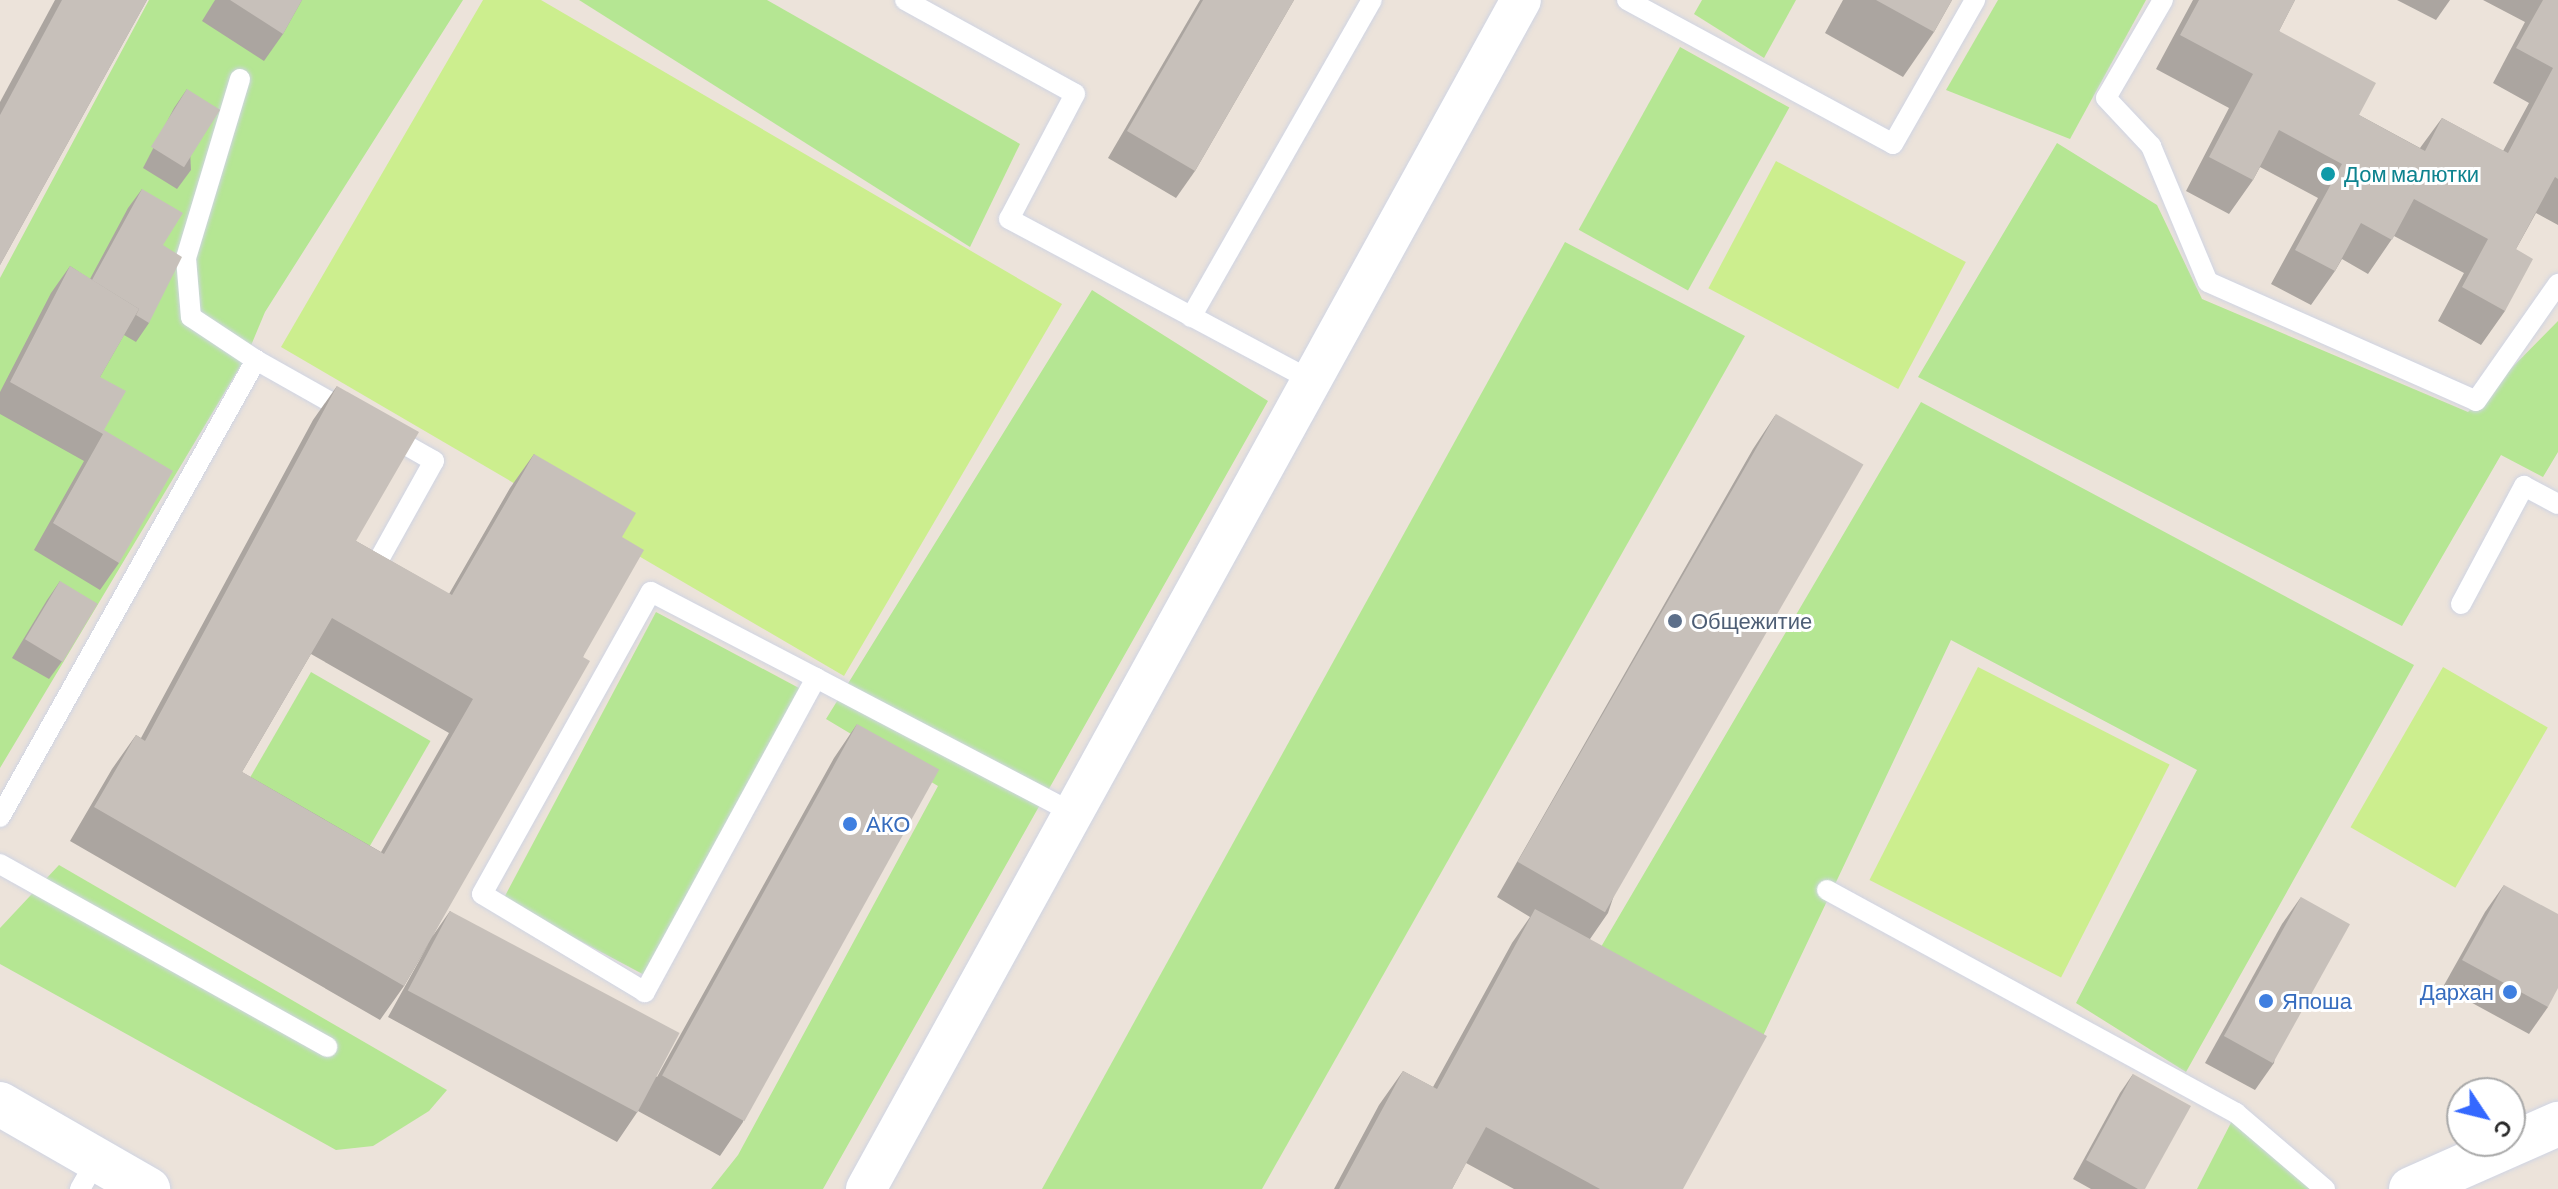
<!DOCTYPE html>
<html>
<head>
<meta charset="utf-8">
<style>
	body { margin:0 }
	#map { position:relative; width:2558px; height:1189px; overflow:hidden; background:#ece3da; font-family:Barlow,sans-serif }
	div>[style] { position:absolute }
	.green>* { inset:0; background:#b5e693; transform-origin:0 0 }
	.pitch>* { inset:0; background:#ccee8e; transform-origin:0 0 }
	.roads { filter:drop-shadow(0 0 2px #cfd4e3) drop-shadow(0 0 2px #cfd4e3) }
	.lane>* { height:20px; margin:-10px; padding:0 10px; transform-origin:10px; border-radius:10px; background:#fff }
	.street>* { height:40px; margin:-20px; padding:0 20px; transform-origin:20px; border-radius:20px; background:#fff }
	.secondary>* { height:44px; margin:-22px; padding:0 22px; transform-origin:22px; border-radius:22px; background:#fff }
	.wall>* { inset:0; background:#aba5a0 }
	.building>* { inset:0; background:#c7c0ba; transform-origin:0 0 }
	.dots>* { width:22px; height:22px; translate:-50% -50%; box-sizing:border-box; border:4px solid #fff; border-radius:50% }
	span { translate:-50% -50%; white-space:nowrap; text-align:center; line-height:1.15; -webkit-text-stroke:6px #fff; paint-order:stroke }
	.culture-label { font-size:22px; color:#0d838f }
	.left { translate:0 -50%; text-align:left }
	.service-label { font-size:22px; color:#4e5e75 }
	.shop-label { font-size:22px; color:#366cbe }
	.right { translate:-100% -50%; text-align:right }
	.north { position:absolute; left:2446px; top:1077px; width:80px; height:80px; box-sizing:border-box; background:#fff; border:2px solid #a9a9a9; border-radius:50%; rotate:125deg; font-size:22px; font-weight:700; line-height:32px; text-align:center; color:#292929 }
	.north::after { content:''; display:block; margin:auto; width:28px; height:36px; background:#3468ff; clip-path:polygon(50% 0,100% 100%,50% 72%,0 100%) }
</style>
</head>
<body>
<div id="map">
	<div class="green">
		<i style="clip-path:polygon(149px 0,463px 0,265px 312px,247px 355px,0 768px,0 278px)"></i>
		<i style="clip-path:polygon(579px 0,767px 0,1020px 144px,970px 247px)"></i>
		<i style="clip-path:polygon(1702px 0,1796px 0,1764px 58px,1694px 14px)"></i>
		<i style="clip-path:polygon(1998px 0,2146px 0,2070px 139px,1946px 90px)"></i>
		<i style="left:1680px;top:47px;width:125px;height:209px;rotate:29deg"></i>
		<i style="clip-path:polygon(2057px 143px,2157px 205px,2202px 299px,2468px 412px,2558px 321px,2558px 452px,2543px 477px,2501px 455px,2402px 626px,1918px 377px)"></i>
		<i style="clip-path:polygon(1565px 242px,1745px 336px,1262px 1189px,1042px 1189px)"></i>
		<i style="clip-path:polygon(1092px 290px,1268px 401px,823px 1189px,711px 1189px,738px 1155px,938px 786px,826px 719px)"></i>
		<i style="clip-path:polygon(1921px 402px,2414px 665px,2186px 1072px,2076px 1003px,2197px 770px,1951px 640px,1761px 1040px,1598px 952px)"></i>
		<i style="left:656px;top:612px;width:174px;height:326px;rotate:28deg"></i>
		<i style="left:311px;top:672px;width:138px;height:147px;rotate:30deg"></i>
		<i style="clip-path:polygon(59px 865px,447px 1090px,429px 1111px,373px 1146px,336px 1150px,0 964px,0 928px)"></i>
		<i style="clip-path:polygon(2236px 1113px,2310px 1189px,2197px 1189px)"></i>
	</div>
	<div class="pitch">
		<i style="clip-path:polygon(483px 0,541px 0,1062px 304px,844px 676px,281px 347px)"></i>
		<i style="left:1776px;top:161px;width:215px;height:144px;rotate:28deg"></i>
		<i style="left:1978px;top:667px;width:215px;height:239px;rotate:27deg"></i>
		<i style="left:2443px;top:667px;width:121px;height:185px;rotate:30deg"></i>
	</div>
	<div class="roads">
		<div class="lane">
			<i style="left:905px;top:0;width:194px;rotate:28.9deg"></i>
			<i style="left:1075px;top:94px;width:141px;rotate:117.8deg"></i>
			<i style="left:1009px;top:219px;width:342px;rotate:28.1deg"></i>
			<i style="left:1627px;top:0;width:302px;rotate:28.4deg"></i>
			<i style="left:1893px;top:144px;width:166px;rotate:-60.3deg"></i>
			<i style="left:2163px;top:0;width:113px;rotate:120.2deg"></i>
			<i style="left:2106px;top:98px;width:66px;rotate:46.8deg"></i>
			<i style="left:2151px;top:146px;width:147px;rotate:67.3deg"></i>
			<i style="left:2208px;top:282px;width:293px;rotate:23.9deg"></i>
			<i style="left:2476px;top:401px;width:143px;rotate:-55deg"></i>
			<i style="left:240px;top:79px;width:187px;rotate:106.8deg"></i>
			<i style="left:186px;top:258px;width:59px;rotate:85.2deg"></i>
			<i style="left:191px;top:317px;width:78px;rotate:33.5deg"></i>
			<i style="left:1191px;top:317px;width:365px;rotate:-60.3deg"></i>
			<i style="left:376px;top:565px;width:119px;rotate:-60.9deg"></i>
			<i style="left:434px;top:461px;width:53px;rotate:-150.5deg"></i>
			<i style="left:2461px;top:604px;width:134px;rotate:-61.9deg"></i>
			<i style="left:2524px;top:486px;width:38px;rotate:28deg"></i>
			<i style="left:816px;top:678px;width:358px;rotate:118.6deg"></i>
			<i style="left:645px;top:992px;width:190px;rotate:-149deg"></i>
			<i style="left:482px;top:894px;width:346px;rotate:-60.8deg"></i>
			<i style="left:651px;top:592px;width:186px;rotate:27.5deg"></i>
			<i style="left:816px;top:678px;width:290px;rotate:27.7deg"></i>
			<i style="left:0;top:817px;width:524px;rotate:-60.74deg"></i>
			<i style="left:256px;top:360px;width:108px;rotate:29.4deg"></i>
			<i style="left:0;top:864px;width:375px;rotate:29.2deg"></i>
			<i style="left:1827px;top:890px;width:466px;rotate:28.6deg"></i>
			<i style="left:2236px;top:1113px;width:117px;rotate:40.5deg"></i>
			<i style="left:80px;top:1189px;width:34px;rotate:-60deg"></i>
		</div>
		<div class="street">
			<i style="left:866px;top:1189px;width:1357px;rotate:-61.15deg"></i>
		</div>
		<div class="secondary">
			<i style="left:0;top:1104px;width:171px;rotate:29.9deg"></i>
			<i style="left:2411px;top:1189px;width:161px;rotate:-23.9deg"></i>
		</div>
	</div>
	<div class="wall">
		<i style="clip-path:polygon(55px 0,147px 0,0 265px,0 102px)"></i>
		<i style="clip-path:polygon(215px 0,302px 0,283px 34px,264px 61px,202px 21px)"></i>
		<i style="clip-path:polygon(1200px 0,1294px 0,1195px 171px,1176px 198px,1108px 158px)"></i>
		<i style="clip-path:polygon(1843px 0,1952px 0,1934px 32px,1903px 77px,1825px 33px)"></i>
		<i style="clip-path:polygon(2193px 0,2295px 0,2279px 31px,2359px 115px,2420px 148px,2442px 118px,2503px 151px,2529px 103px,2493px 83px,2525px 22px,2483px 0,2558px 0,2558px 225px,2536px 213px,2516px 249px,2505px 311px,2481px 345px,2438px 321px,2464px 273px,2394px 236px,2368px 274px,2342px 259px,2335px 271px,2311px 305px,2271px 284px,2318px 198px,2260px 167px,2253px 180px,2229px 214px,2186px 191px,2229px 108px,2156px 69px)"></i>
		<i style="clip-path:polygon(2397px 0,2450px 0,2436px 20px)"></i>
		<i style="clip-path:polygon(187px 89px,191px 170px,177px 189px,143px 168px,174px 108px)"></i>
		<i style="clip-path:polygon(142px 189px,163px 245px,149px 323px,136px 342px,124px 335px,100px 377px,104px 430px,119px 563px,100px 590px,34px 550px,84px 461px,0 414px,0 392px,51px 293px,70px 266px,90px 279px,128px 208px)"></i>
		<i style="clip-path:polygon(evenodd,337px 386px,356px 541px,449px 594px,510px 488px,534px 454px,622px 537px,583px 657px,432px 937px,450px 911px,657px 1077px,834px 758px,857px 724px,743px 1122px,720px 1156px,638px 1111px,617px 1142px,388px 1017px,429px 943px,404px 986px,380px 1020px,70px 841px,112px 769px,136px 735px,141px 738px,313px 420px,337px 386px,311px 654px,449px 733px,381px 852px,242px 772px,311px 654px)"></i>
		<i style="clip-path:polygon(1776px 414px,1608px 913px,1590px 939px,1683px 1189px,1514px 1189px,1466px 1163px,1452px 1189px,1334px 1189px,1379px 1105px,1403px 1071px,1433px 1087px,1512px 943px,1530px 917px,1497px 897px,1753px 449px)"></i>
		<i style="clip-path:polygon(60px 581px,63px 660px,49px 679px,12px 658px,47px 600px)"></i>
		<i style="clip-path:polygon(2504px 885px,2548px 1007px,2529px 1034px,2443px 987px,2485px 912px)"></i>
		<i style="clip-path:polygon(2301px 897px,2274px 1063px,2255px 1090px,2205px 1063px,2282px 924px)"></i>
		<i style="clip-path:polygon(2133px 1074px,2145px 1189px,2091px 1189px,2073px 1179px,2120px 1093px)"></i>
	</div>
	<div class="building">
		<i style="clip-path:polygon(62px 0,147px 0,0 265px,0 115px)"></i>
		<i style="clip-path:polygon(230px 0,302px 0,283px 34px)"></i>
		<i style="clip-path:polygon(1203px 0,1294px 0,1195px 171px,1127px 131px)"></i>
		<i style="clip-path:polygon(1876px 0,1952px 0,1934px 32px)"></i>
		<i style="clip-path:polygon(2199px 0,2295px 0,2279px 31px,2376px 83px,2359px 115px,2425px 151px,2442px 118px,2508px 153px,2553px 68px,2516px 48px,2543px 0,2558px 0,2558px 179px,2555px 177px,2516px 249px,2533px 259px,2505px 311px,2462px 287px,2488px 239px,2414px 199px,2392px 240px,2361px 223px,2335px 271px,2295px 250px,2342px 164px,2279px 130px,2253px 180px,2209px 157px,2253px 74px,2180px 35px)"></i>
		<i style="left:187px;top:89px;width:39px;height:68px;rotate:32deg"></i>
		<i style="clip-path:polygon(142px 189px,183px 213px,163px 245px,182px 257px,149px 323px,136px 315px,139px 309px,92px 280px)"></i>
		<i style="clip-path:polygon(70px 266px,139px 309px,100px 377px,126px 391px,104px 430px,173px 471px,119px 563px,53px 523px,103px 434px,10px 382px)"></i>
		<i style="clip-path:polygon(evenodd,337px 386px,419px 432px,356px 541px,452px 595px,534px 454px,636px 513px,622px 537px,644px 550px,583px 657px,590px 661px,404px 986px,94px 807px,136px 735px,145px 741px,337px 386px,332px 618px,473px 699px,384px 854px,242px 772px,332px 618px)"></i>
		<i style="left:1776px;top:414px;width:101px;height:517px;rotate:30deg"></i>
		<i style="left:60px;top:581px;width:44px;height:68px;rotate:31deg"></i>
		<i style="left:857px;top:724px;width:94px;height:402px;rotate:29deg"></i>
		<i style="clip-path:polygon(2504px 885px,2558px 914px,2558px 988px,2548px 1007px,2462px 960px)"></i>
		<i style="left:2301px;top:897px;width:56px;height:159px;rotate:29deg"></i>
		<i style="clip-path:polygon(1535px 909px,1767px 1036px,1683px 1189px,1600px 1189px,1486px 1127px,1452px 1189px,1339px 1189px,1403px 1071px,1437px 1089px)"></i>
		<i style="left:450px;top:911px;width:260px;height:90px;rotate:28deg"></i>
		<i style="clip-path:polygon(2133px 1074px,2191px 1106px,2145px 1189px,2138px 1189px,2086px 1160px)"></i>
	</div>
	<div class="dots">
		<i style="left:2328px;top:174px;background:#0f9aa8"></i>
		<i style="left:1675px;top:621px;background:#5c6f8a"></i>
		<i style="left:850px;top:824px;background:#3f7fe0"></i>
		<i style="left:2510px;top:992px;background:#3f7fe0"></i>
		<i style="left:2266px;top:1001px;background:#3f7fe0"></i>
	</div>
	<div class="culture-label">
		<span class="left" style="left:2344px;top:174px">Дом малютки</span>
	</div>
	<div class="service-label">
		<span class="left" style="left:1691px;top:621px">Общежитие</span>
	</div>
	<div class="shop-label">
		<span class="left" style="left:866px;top:824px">АКО</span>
		<span class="right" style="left:2494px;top:992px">Дархан</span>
		<span class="left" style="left:2282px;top:1001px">Япоша</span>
	</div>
	<div class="north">С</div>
</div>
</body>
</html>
